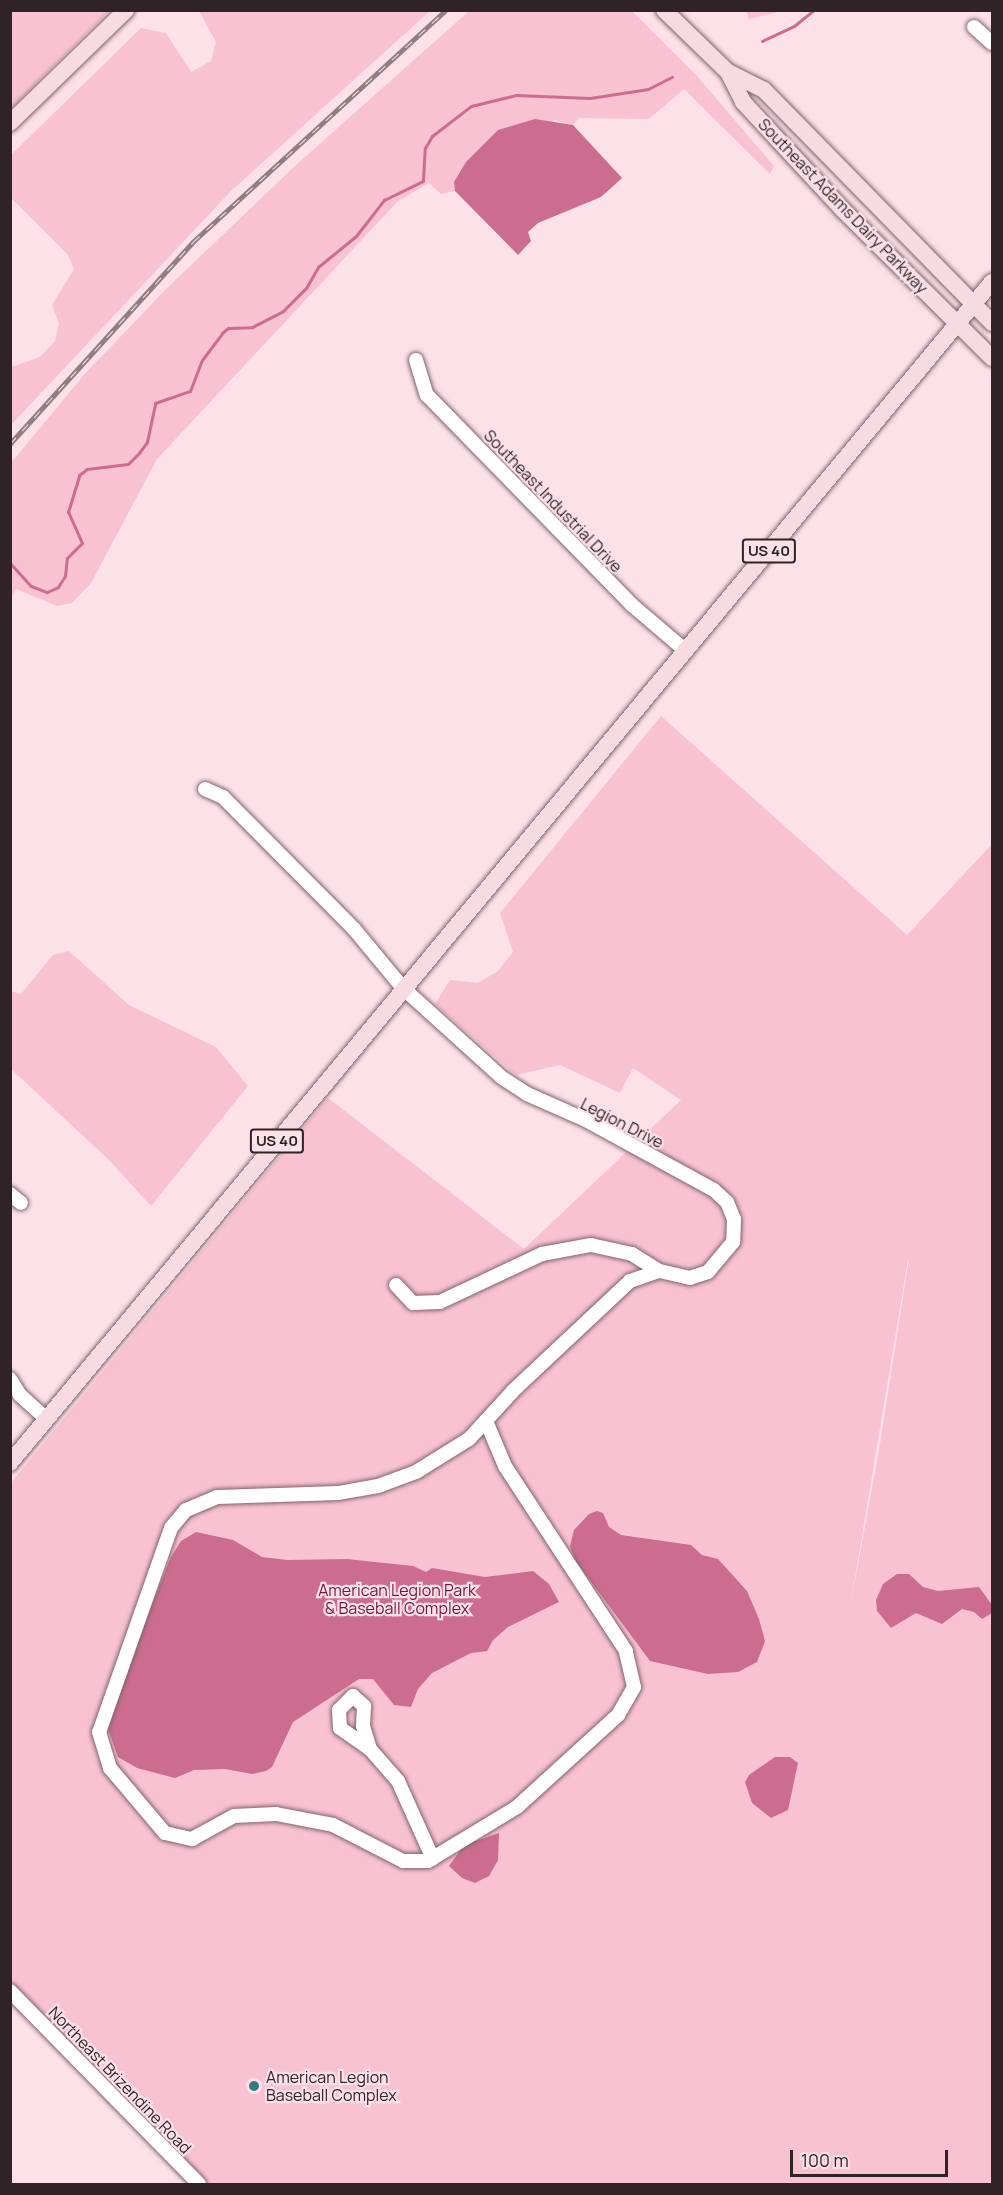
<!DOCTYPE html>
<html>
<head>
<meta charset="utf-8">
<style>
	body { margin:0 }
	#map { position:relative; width:1003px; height:2195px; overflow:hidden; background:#fde1e9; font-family:Manrope,sans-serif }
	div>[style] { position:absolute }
	.green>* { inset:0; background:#f9c2d3 }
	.water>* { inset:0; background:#cc6d8f }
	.stream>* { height:3px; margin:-1.5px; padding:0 1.5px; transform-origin:1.5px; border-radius:1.5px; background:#cc6d8f }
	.roads { filter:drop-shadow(0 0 2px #81646d) drop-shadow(0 0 2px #81646d) }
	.minor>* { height:14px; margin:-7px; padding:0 7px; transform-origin:7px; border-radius:7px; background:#fff }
	.major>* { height:16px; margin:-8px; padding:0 8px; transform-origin:8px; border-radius:8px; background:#f8dae3 }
	.rail>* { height:5px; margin-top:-2.5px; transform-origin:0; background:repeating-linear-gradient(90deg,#fde1e9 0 9px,#917d83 0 18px); box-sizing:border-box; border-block:2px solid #917d83 }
	.dots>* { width:16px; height:16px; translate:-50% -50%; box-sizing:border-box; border:3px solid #fde1e9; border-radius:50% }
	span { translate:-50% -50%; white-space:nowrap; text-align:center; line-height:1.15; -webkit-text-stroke:4.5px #fde1e9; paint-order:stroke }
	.shield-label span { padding:2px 4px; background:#fde1e9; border:2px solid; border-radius:4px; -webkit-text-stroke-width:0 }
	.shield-label { font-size:15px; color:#2f2327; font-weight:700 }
	.street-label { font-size:16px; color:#2f2327 }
	.park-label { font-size:16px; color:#6f183e }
	.poi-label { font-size:16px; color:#2f2327 }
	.left { translate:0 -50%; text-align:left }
	.frame { position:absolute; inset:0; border:12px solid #2f2327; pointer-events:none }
	.scale { position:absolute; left:790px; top:2150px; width:158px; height:27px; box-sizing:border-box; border:3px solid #2f2327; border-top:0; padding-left:8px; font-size:18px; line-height:21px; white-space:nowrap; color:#2f2327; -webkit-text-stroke:4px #fde1e9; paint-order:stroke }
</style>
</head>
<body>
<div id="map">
	<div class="green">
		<i style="clip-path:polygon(11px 10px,109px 10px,109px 11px,11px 108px)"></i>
		<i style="clip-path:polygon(746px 10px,782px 10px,782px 11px,749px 19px)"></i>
		<i style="clip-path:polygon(199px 11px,430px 11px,231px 191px,11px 425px,11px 367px,40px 357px,55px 341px,59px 323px,52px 305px,74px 269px,68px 255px,11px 198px,11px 155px,141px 28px,166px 33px,191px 72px,211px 61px,216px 42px)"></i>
		<i style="clip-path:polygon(469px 11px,632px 11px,697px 76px,774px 166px,770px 174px,684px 89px,649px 119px,579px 118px,573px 125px,554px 120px,454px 182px,455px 191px,441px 194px,429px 183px,398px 201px,157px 459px,91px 583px,72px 603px,57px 606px,16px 589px,11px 599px,11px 463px,83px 376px,165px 290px,296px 165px)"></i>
		<i style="clip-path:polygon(evenodd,661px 716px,907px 935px,992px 844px,992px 2184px,199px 2184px,11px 1991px,10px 1484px,328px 1098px,524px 1249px,681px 1100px,633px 1068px,620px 1093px,560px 1065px,516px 1075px,435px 1004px,450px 980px,478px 983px,498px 971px,513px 952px,500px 913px,661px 716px,909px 1259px,880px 1444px,850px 1608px,908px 1260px,909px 1259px)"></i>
		<i style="clip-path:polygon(69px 951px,129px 1005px,216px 1047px,248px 1086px,151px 1206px,108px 1159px,11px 1069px,11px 991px,21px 994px,53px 955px)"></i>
	</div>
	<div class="water">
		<i style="clip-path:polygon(535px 119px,573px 125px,622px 178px,601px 197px,538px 223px,528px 232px,531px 241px,518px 255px,455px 191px,454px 182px,466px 162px,498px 130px)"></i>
		<i style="clip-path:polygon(597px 1511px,603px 1513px,609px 1527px,621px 1535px,691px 1545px,702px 1555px,718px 1559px,747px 1591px,759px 1619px,765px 1641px,757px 1662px,738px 1672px,708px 1674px,650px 1661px,575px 1560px,570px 1546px,574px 1530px,589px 1514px)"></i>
		<i style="clip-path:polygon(196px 1532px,233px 1540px,262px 1557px,287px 1560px,347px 1559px,413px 1566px,426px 1572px,432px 1568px,485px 1577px,533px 1571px,549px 1584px,559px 1602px,508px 1627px,493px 1640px,487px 1651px,471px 1653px,432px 1673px,418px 1689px,411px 1707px,394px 1705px,373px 1679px,359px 1679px,293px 1722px,272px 1767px,266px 1771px,252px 1774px,225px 1769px,194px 1770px,175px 1778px,137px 1768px,118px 1757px,108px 1729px,129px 1662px,171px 1557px,181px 1541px)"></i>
		<i style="clip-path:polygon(897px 1574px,909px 1574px,923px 1587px,938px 1591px,979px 1587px,992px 1605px,992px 1613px,982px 1619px,974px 1612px,962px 1609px,942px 1624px,916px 1613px,891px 1628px,877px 1611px,876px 1600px,883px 1584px)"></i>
		<i style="clip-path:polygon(775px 1757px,790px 1757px,798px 1763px,788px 1810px,771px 1818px,752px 1803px,745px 1782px,749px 1775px)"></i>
		<i style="clip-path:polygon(499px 1833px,498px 1860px,489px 1876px,475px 1883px,462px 1878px,449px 1866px,464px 1845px)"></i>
	</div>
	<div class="stream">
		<i style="left:762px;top:41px;width:35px;rotate:-25deg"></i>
		<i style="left:794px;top:26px;width:26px;rotate:-39deg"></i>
		<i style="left:10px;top:563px;width:31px;rotate:48deg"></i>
		<i style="left:31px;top:586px;width:17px;rotate:21deg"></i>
		<i style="left:47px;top:592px;width:12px;rotate:-24deg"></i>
		<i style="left:58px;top:587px;width:13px;rotate:-58deg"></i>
		<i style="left:65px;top:576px;width:18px;rotate:-84deg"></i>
		<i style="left:67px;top:558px;width:21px;rotate:-45deg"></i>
		<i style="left:82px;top:543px;width:34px;rotate:-114deg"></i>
		<i style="left:68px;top:512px;width:39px;rotate:-73deg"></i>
		<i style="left:79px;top:475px;width:10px;rotate:-37deg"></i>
		<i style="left:87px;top:469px;width:41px;rotate:-7deg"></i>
		<i style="left:128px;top:464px;width:16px;rotate:-45deg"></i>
		<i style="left:139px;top:453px;width:14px;rotate:-54deg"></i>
		<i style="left:147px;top:442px;width:40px;rotate:-78deg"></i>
		<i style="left:155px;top:403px;width:37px;rotate:-19deg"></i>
		<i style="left:190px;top:391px;width:33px;rotate:-69deg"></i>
		<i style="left:202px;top:360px;width:34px;rotate:-53deg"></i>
		<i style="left:222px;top:333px;width:8px;rotate:-40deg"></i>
		<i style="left:228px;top:328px;width:24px;rotate:-2deg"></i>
		<i style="left:252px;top:327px;width:35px;rotate:-27deg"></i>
		<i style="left:283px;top:311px;width:33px;rotate:-45deg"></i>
		<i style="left:306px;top:288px;width:24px;rotate:-60deg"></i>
		<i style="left:318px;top:267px;width:49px;rotate:-39.2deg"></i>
		<i style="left:356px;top:236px;width:46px;rotate:-52.1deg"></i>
		<i style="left:384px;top:200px;width:43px;rotate:-26deg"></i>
		<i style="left:423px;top:181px;width:33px;rotate:-87deg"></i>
		<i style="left:425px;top:148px;width:14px;rotate:-60deg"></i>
		<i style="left:432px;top:136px;width:49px;rotate:-37.6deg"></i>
		<i style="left:471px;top:106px;width:46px;rotate:-13.7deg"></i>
		<i style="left:516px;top:95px;width:74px;rotate:2.3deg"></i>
		<i style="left:590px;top:98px;width:59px;rotate:-8.8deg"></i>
		<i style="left:648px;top:89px;width:27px;rotate:-27deg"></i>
	</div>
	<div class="roads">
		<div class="minor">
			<i style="left:974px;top:27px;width:24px;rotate:42deg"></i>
			<i style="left:416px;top:360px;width:37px;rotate:73deg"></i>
			<i style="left:427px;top:395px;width:293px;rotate:45.7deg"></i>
			<i style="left:632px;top:605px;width:71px;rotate:40.4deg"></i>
			<i style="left:205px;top:789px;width:20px;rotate:24deg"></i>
			<i style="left:223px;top:797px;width:186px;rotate:45.2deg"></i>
			<i style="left:354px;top:929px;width:77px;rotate:50.3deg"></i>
			<i style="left:403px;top:988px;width:132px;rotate:42.2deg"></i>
			<i style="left:501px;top:1077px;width:31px;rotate:33deg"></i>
			<i style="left:527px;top:1094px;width:64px;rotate:23.8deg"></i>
			<i style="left:586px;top:1120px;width:146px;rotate:28.7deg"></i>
			<i style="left:714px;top:1190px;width:18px;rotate:43deg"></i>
			<i style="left:727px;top:1202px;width:18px;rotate:68deg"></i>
			<i style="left:734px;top:1219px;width:23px;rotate:92deg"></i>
			<i style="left:733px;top:1242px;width:39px;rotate:130deg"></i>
			<i style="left:708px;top:1272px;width:19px;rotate:162deg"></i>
			<i style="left:690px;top:1278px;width:32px;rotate:-167deg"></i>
			<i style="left:659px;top:1271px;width:31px;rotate:161deg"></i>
			<i style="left:630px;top:1281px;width:161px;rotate:136.8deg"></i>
			<i style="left:513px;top:1391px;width:65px;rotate:132.5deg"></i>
			<i style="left:469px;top:1439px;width:62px;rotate:148.1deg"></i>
			<i style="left:416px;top:1472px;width:40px;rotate:159.8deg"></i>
			<i style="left:378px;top:1486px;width:41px;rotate:170.1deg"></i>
			<i style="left:338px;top:1493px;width:121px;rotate:178.1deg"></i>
			<i style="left:217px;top:1497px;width:34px;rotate:157deg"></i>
			<i style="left:186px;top:1510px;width:23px;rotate:130deg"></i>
			<i style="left:171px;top:1528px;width:216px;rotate:109.4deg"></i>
			<i style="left:99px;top:1732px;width:38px;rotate:73deg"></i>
			<i style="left:110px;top:1768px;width:85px;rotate:49.8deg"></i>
			<i style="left:165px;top:1833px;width:28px;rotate:13deg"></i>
			<i style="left:192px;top:1839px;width:48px;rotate:-28.7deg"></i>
			<i style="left:234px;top:1816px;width:42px;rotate:-2.7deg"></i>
			<i style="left:276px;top:1814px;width:58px;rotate:10.9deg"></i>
			<i style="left:333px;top:1825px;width:79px;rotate:27.2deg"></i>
			<i style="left:403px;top:1861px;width:25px"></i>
			<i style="left:428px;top:1861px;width:104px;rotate:-31.2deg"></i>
			<i style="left:517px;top:1807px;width:137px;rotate:-42.3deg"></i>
			<i style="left:618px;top:1715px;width:32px;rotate:-60deg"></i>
			<i style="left:634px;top:1687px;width:37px;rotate:-103deg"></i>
			<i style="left:626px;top:1651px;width:221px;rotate:-123.2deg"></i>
			<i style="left:505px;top:1466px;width:49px;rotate:-112.9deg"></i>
			<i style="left:10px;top:1194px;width:14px;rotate:39deg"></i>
			<i style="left:396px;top:1285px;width:25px;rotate:47deg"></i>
			<i style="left:413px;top:1303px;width:27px;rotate:-2deg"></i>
			<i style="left:440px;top:1302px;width:113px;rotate:-25.2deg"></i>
			<i style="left:542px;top:1254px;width:50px;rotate:-10.4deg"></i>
			<i style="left:591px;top:1245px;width:42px;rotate:12.4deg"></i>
			<i style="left:632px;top:1254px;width:32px;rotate:32deg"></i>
			<i style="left:10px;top:1379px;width:19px;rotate:58deg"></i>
			<i style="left:20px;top:1395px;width:36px;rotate:42deg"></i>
			<i style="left:370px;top:1749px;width:24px;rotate:-107deg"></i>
			<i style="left:363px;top:1726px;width:20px;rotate:-87deg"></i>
			<i style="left:364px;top:1706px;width:15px;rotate:-138deg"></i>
			<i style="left:353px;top:1696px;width:20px;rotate:135deg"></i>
			<i style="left:339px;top:1710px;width:18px;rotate:87deg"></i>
			<i style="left:340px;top:1728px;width:37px;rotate:35deg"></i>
			<i style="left:370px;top:1749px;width:43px;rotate:48.8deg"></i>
			<i style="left:398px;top:1781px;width:85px;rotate:65.8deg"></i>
			<i style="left:10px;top:1991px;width:270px;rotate:45.6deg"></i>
		</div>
		<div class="major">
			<i style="left:664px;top:10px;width:89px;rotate:44.1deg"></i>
			<i style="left:728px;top:72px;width:40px;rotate:26.6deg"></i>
			<i style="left:764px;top:90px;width:326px;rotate:45.6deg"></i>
			<i style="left:728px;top:72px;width:34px;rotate:63deg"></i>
			<i style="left:743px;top:102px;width:147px;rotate:47.2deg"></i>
			<i style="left:843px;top:210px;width:210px;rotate:44.8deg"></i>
			<i style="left:10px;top:123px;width:162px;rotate:-44.2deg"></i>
			<i style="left:10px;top:1463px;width:1536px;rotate:-50.26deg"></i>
		</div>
	</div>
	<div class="rail">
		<i style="left:10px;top:444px;width:273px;rotate:-47.8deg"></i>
		<i style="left:193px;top:242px;width:343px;rotate:-42.5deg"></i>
	</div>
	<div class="dots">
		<i style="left:254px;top:2086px;background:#337a84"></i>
	</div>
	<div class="shield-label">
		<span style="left:769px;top:551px">US 40</span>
		<span style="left:277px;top:1141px">US 40</span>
	</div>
	<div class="street-label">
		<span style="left:843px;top:206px;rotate:46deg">Southeast Adams Dairy Parkway</span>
		<span style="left:553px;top:501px;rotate:46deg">Southeast Industrial Drive</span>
		<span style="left:622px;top:1123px;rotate:27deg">Legion Drive</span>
		<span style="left:120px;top:2080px;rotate:46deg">Northeast Brizendine Road</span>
	</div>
	<div class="park-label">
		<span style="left:397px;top:1599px">American Legion Park<br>&amp; Baseball Complex</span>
	</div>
	<div class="poi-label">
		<span class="left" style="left:266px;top:2086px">American Legion<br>Baseball Complex</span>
	</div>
	<div class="frame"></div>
	<div class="scale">100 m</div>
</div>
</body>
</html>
